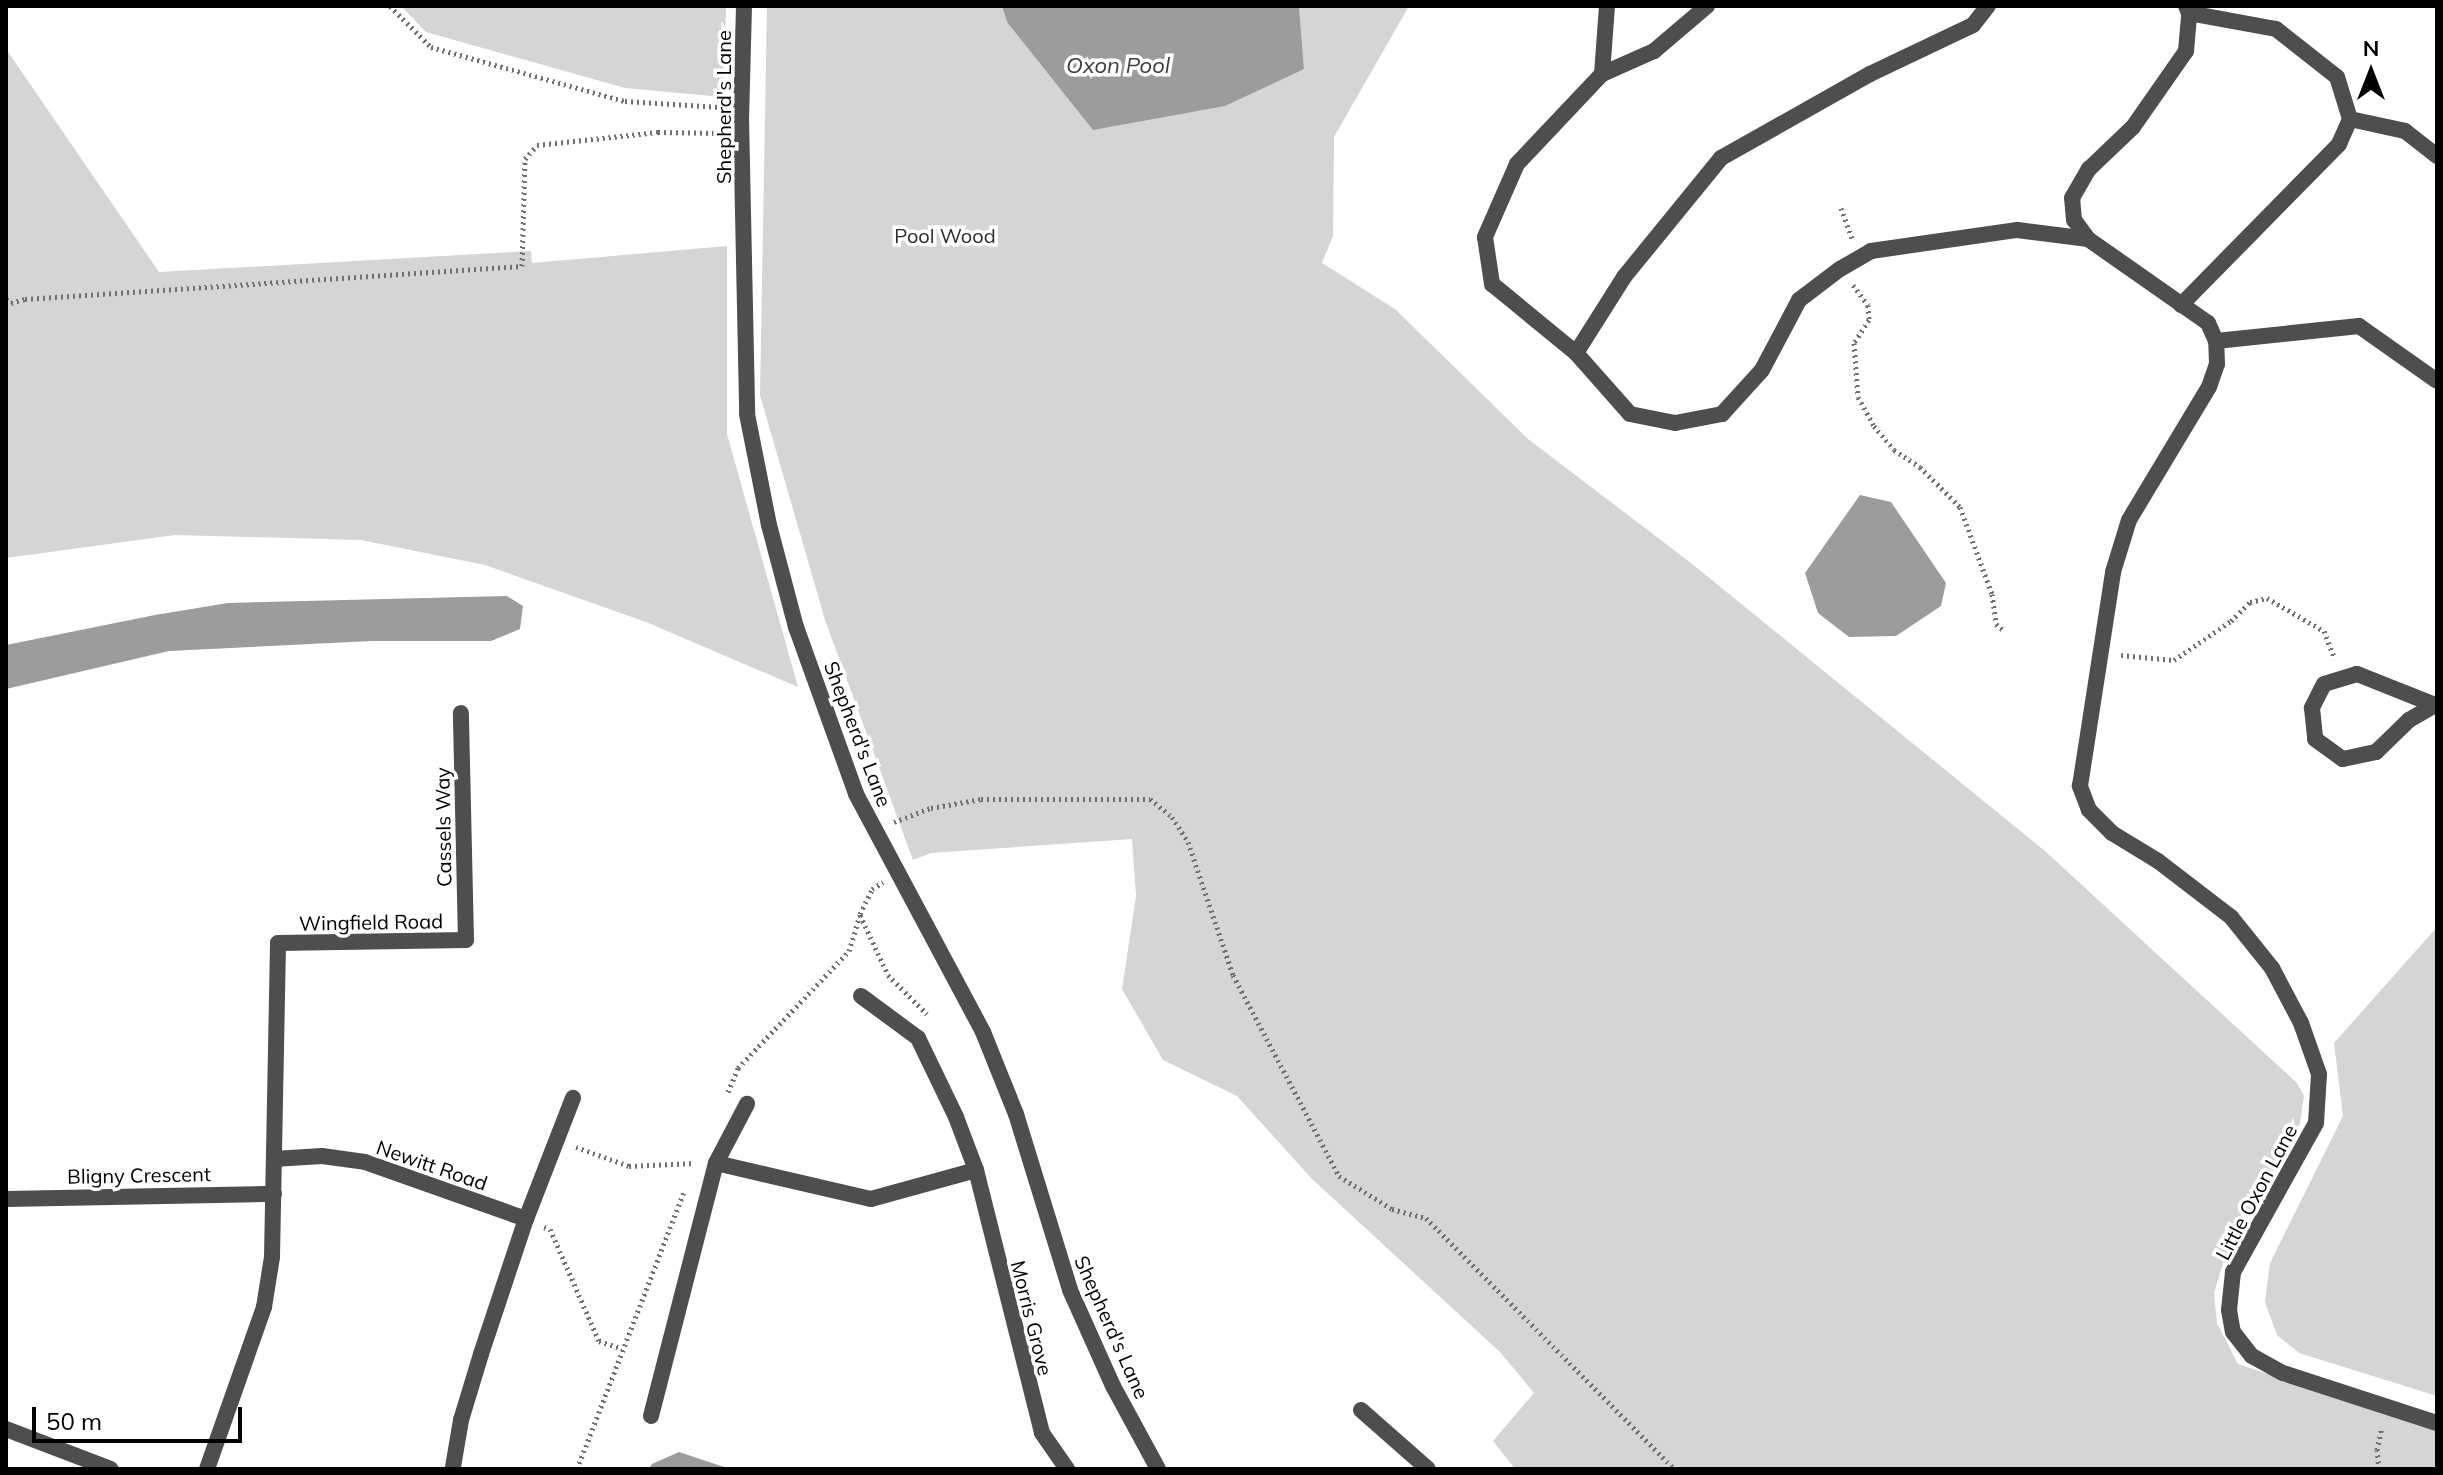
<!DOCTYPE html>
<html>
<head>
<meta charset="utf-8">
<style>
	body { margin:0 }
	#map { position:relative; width:2443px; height:1475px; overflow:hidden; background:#fff; font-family:Mulish,sans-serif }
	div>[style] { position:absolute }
	.green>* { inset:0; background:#d5d5d5 }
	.water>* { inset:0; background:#9c9c9c }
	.path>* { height:5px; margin-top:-2.5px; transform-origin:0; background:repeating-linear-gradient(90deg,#707070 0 2px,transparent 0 6px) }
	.lane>* { height:16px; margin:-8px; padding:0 8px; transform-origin:8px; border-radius:8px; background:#4e4e4e }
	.street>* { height:16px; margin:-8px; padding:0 8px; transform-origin:8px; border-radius:8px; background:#4e4e4e }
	span { translate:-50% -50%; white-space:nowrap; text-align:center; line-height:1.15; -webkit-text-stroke:7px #fff; paint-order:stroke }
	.street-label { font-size:20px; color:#000 }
	.park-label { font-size:20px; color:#2c2c2c }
	.water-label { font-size:22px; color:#3d3d3d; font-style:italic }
	.frame { position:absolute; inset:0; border:8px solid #000; pointer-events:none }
	.north { position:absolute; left:2331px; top:32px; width:80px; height:80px; -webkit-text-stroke:6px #fff; paint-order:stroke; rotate:0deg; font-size:22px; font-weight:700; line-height:32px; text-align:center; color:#000 }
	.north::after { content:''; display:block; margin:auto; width:28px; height:36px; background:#000; clip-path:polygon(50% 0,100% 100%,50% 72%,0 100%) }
	.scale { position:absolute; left:32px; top:1407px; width:210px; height:36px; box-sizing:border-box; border:4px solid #000; border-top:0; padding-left:10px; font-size:24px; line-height:28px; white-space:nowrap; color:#000; -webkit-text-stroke:6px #fff; paint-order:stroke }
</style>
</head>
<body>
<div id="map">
	<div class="green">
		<i style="clip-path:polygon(401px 6px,726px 6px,723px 97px,625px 88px,426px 32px)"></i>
		<i style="clip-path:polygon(767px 6px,1002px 6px,1007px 22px,1304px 70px,1299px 6px,1409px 6px,1334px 137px,1333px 236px,1322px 263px,1395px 309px,1528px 439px,1691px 563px,2045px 851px,2297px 1083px,2304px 1096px,2300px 1123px,2226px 1254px,2214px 1293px,2217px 1323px,2238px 1364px,2437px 1430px,2437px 1469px,1515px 1469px,1493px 1441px,1534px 1393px,1500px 1352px,1312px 1179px,1237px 1096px,1163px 1060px,1122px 989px,1136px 896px,1132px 839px,931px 853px,913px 860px,825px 620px,760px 395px)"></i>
		<i style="clip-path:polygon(6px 49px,159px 272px,531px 251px,532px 263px,727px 246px,727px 434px,798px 687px,646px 622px,485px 565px,361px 540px,175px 535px,6px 558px)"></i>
		<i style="clip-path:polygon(2437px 927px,2437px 1396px,2299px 1353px,2277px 1335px,2265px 1302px,2270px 1263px,2343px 1116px,2334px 1043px)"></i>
	</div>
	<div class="water">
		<i style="clip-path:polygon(1002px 6px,1299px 6px,1304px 69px,1225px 106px,1093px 130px,1007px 22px)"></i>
		<i style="clip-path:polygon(1860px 495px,1891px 502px,1946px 583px,1941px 606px,1896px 636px,1849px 637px,1818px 613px,1805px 573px)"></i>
		<i style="clip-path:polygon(507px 596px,523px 606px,520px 629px,491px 641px,371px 641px,169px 651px,6px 689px,6px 645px,155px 615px,228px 603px)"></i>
		<i style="clip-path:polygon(679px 1452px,730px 1469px,649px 1469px,652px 1464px)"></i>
	</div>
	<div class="path">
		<i style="left:390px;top:6px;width:58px;rotate:45deg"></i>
		<i style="left:431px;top:47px;width:201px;rotate:15.6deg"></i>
		<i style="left:625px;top:101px;width:95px;rotate:3.6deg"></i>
		<i style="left:1841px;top:208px;width:32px;rotate:70deg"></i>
		<i style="left:1853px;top:285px;width:25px;rotate:53deg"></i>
		<i style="left:1868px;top:305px;width:15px;rotate:86deg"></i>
		<i style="left:1869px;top:320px;width:27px;rotate:123deg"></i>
		<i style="left:1854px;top:343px;width:54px;rotate:85.8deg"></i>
		<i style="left:1858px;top:397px;width:33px;rotate:61deg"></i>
		<i style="left:1874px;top:426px;width:31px;rotate:50deg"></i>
		<i style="left:1894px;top:450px;width:31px;rotate:33deg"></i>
		<i style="left:1920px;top:467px;width:57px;rotate:45deg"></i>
		<i style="left:1960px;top:507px;width:93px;rotate:69.8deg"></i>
		<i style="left:1992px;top:594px;width:30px;rotate:82deg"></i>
		<i style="left:1996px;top:624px;width:11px;rotate:41deg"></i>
		<i style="left:6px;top:299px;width:6px;rotate:39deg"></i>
		<i style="left:11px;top:303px;width:15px;rotate:-16deg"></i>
		<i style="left:25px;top:299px;width:498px;rotate:-3.8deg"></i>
		<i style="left:522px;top:266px;width:107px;rotate:-88.4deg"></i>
		<i style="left:525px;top:159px;width:18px;rotate:-49deg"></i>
		<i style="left:537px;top:145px;width:122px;rotate:-6.1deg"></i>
		<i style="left:658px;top:132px;width:62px;rotate:0.9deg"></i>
		<i style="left:2121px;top:655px;width:53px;rotate:5.4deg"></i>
		<i style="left:2174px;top:660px;width:69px;rotate:-34.4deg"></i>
		<i style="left:2231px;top:621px;width:27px;rotate:-45deg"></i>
		<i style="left:2250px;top:602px;width:17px;rotate:-13deg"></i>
		<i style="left:2267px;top:598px;width:66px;rotate:30.1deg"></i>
		<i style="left:2324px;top:631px;width:30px;rotate:69deg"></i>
		<i style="left:894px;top:822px;width:40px;rotate:-21deg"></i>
		<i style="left:931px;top:808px;width:51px;rotate:-10.2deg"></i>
		<i style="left:981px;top:799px;width:169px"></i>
		<i style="left:1150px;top:799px;width:28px;rotate:39deg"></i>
		<i style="left:1172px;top:817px;width:30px;rotate:57deg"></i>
		<i style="left:1188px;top:842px;width:140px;rotate:71.3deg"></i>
		<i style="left:1233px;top:975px;width:227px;rotate:62.2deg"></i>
		<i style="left:1339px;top:1176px;width:62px;rotate:31.9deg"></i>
		<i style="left:1392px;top:1209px;width:35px;rotate:15deg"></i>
		<i style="left:1426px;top:1218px;width:353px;rotate:45.3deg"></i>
		<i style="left:860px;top:915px;width:66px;rotate:65deg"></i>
		<i style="left:888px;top:975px;width:55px;rotate:45deg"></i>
		<i style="left:728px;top:1092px;width:26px;rotate:-67deg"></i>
		<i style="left:738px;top:1068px;width:161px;rotate:-46.5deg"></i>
		<i style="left:849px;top:951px;width:39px;rotate:-73deg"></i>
		<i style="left:860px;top:914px;width:28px;rotate:-64deg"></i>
		<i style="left:872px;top:889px;width:13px;rotate:-32deg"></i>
		<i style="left:576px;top:1147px;width:56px;rotate:19.7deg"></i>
		<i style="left:629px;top:1166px;width:66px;rotate:-2.6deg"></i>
		<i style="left:544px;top:1227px;width:6px;rotate:18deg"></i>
		<i style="left:550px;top:1229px;width:122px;rotate:66.4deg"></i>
		<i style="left:599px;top:1341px;width:23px;rotate:18deg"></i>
		<i style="left:577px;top:1469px;width:297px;rotate:-68.9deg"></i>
		<i style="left:2379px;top:1469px;width:19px;rotate:-96deg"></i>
		<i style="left:2377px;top:1450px;width:24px;rotate:-78deg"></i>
	</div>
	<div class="lane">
		<i style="left:1707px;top:6px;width:70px;rotate:139.7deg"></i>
		<i style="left:1654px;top:51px;width:57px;rotate:156.1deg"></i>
		<i style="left:1602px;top:74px;width:124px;rotate:133.4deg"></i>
		<i style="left:1517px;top:164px;width:80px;rotate:113.7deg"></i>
		<i style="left:1485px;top:237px;width:48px;rotate:81.5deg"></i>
		<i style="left:1492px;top:284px;width:109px;rotate:39.4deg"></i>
		<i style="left:1576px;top:353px;width:81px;rotate:48.5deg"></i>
		<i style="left:1630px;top:414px;width:46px;rotate:11.3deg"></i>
		<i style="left:1675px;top:423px;width:48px;rotate:-10.8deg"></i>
		<i style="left:1722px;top:414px;width:59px;rotate:-47.7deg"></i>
		<i style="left:1762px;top:370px;width:79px;rotate:-62.1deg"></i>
		<i style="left:1799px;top:300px;width:51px;rotate:-37.1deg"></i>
		<i style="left:1840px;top:269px;width:36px;rotate:-30deg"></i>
		<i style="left:1871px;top:251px;width:148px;rotate:-8.2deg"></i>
		<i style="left:2017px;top:230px;width:72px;rotate:7.2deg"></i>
		<i style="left:1602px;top:74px;width:68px;rotate:-85.8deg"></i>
		<i style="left:2350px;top:119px;width:56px;rotate:12.3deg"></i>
		<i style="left:2405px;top:131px;width:41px;rotate:38deg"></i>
		<i style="left:2181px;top:305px;width:226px;rotate:-45.5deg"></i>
		<i style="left:2339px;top:144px;width:27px;rotate:-66deg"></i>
		<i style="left:2350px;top:119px;width:44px;rotate:-107.2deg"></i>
		<i style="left:2337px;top:77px;width:78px;rotate:-141.8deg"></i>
		<i style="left:2276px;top:29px;width:88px;rotate:-169.6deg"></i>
		<i style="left:2216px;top:341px;width:144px;rotate:-6deg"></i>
		<i style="left:2359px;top:326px;width:95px;rotate:35.2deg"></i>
		<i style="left:1576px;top:353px;width:90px;rotate:-57.7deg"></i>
		<i style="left:1624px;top:277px;width:154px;rotate:-50.8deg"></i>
		<i style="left:1721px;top:158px;width:171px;rotate:-29.4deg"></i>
		<i style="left:1870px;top:74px;width:114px;rotate:-25.4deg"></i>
		<i style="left:1973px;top:25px;width:24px;rotate:-52deg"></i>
		<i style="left:2435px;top:705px;width:84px;rotate:-158.3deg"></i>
		<i style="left:2357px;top:674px;width:34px;rotate:163deg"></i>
		<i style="left:2324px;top:684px;width:27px;rotate:117deg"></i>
		<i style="left:2312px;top:708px;width:31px;rotate:84deg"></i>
		<i style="left:2315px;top:739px;width:34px;rotate:36deg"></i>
		<i style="left:2343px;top:759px;width:34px;rotate:-12deg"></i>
		<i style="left:2376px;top:752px;width:46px;rotate:-44.1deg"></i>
		<i style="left:2409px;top:720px;width:32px;rotate:-30deg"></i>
		<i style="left:2112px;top:833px;width:33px;rotate:-135deg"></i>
		<i style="left:2089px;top:810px;width:26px;rotate:-111deg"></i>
		<i style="left:2080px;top:786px;width:217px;rotate:-81.2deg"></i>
		<i style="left:2113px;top:572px;width:54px;rotate:-72.9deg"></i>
		<i style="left:2129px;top:520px;width:155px;rotate:-59deg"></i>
		<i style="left:2209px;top:387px;width:24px;rotate:-71deg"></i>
		<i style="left:2217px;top:364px;width:23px;rotate:-92deg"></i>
		<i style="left:2216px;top:341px;width:20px;rotate:-114deg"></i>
		<i style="left:2208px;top:323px;width:146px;rotate:-145deg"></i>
		<i style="left:2088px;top:239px;width:24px;rotate:-126deg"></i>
		<i style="left:2074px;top:220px;width:22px;rotate:-95deg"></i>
		<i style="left:2072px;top:198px;width:34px;rotate:-60deg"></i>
		<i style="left:2089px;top:169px;width:61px;rotate:-43.7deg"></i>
		<i style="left:2133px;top:127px;width:93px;rotate:-55.1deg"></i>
		<i style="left:2186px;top:51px;width:38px;rotate:-85deg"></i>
		<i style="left:2189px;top:13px;width:8px;rotate:-113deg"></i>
	</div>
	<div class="street">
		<i style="left:744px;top:6px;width:111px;rotate:91.5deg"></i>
		<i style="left:741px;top:117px;width:297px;rotate:88.8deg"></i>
		<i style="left:747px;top:414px;width:113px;rotate:78.8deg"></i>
		<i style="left:769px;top:525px;width:106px;rotate:75.2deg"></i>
		<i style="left:796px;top:627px;width:177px;rotate:70.2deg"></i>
		<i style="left:856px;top:794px;width:270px;rotate:61.9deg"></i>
		<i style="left:983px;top:1032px;width:88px;rotate:68.1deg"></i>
		<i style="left:1016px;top:1114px;width:184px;rotate:72.9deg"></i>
		<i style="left:1070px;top:1290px;width:105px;rotate:65.9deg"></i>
		<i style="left:1113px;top:1386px;width:94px;rotate:61.5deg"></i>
		<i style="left:2112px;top:833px;width:54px;rotate:31.3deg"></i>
		<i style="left:2158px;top:861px;width:92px;rotate:37.5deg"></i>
		<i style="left:2231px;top:917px;width:65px;rotate:51.2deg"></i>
		<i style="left:2272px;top:968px;width:62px;rotate:62.2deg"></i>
		<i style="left:2301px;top:1023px;width:54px;rotate:70.6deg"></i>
		<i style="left:2319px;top:1074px;width:49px;rotate:93.5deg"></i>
		<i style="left:2316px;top:1123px;width:171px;rotate:119.1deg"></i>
		<i style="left:2233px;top:1272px;width:38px;rotate:96deg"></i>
		<i style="left:2229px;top:1310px;width:22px;rotate:80deg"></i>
		<i style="left:2233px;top:1332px;width:31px;rotate:52deg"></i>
		<i style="left:2252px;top:1356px;width:35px;rotate:29deg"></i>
		<i style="left:2283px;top:1373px;width:162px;rotate:18deg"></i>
		<i style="left:861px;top:996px;width:71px;rotate:36.4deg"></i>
		<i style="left:918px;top:1038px;width:88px;rotate:64.3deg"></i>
		<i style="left:956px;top:1117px;width:57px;rotate:69.3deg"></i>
		<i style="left:976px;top:1170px;width:271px;rotate:75.9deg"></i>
		<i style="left:1042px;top:1433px;width:44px;rotate:55.2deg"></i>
		<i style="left:274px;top:1159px;width:48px;rotate:-3.6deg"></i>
		<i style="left:322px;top:1156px;width:43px;rotate:7.9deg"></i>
		<i style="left:365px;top:1162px;width:171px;rotate:19.5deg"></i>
		<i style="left:716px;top:1163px;width:159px;rotate:13.1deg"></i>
		<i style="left:871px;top:1199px;width:109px;rotate:-15.4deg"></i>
		<i style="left:6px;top:1199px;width:268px;rotate:-1.1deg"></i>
		<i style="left:1361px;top:1410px;width:89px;rotate:41.4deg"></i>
		<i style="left:651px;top:1416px;width:261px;rotate:-75.6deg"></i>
		<i style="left:716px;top:1163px;width:67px;rotate:-62.3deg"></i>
		<i style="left:6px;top:1429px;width:112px;rotate:20.9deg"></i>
		<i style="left:453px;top:1467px;width:48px;rotate:-80.3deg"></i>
		<i style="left:461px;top:1420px;width:69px;rotate:-73.1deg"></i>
		<i style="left:481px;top:1354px;width:142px;rotate:-71.6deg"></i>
		<i style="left:526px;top:1219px;width:130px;rotate:-68.8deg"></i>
		<i style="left:207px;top:1469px;width:172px;rotate:-70.6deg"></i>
		<i style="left:264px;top:1307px;width:51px;rotate:-80.9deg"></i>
		<i style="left:272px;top:1257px;width:314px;rotate:-88.9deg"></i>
		<i style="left:278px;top:943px;width:188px;rotate:-0.9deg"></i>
		<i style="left:466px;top:940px;width:227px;rotate:-91.3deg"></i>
	</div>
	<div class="street-label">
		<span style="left:723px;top:107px;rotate:-90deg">Shepherd's Lane</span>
		<span style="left:858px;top:734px;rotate:69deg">Shepherd's Lane</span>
		<span style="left:443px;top:827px;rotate:-91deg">Cassels Way</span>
		<span style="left:371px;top:922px;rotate:-1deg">Wingfield Road</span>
		<span style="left:432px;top:1165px;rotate:19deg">Newitt Road</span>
		<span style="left:139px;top:1175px;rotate:-1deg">Bligny Crescent</span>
		<span style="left:2256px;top:1192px;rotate:-62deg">Little Oxon Lane</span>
		<span style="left:1032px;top:1318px;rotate:76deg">Morris Grove</span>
		<span style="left:1112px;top:1327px;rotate:66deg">Shepherd's Lane</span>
	</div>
	<div class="park-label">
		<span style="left:945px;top:235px">Pool Wood</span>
	</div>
	<div class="water-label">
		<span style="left:1118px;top:66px">Oxon Pool</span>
	</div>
	<div class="frame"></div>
	<div class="north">N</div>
	<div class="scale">50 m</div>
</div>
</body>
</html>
